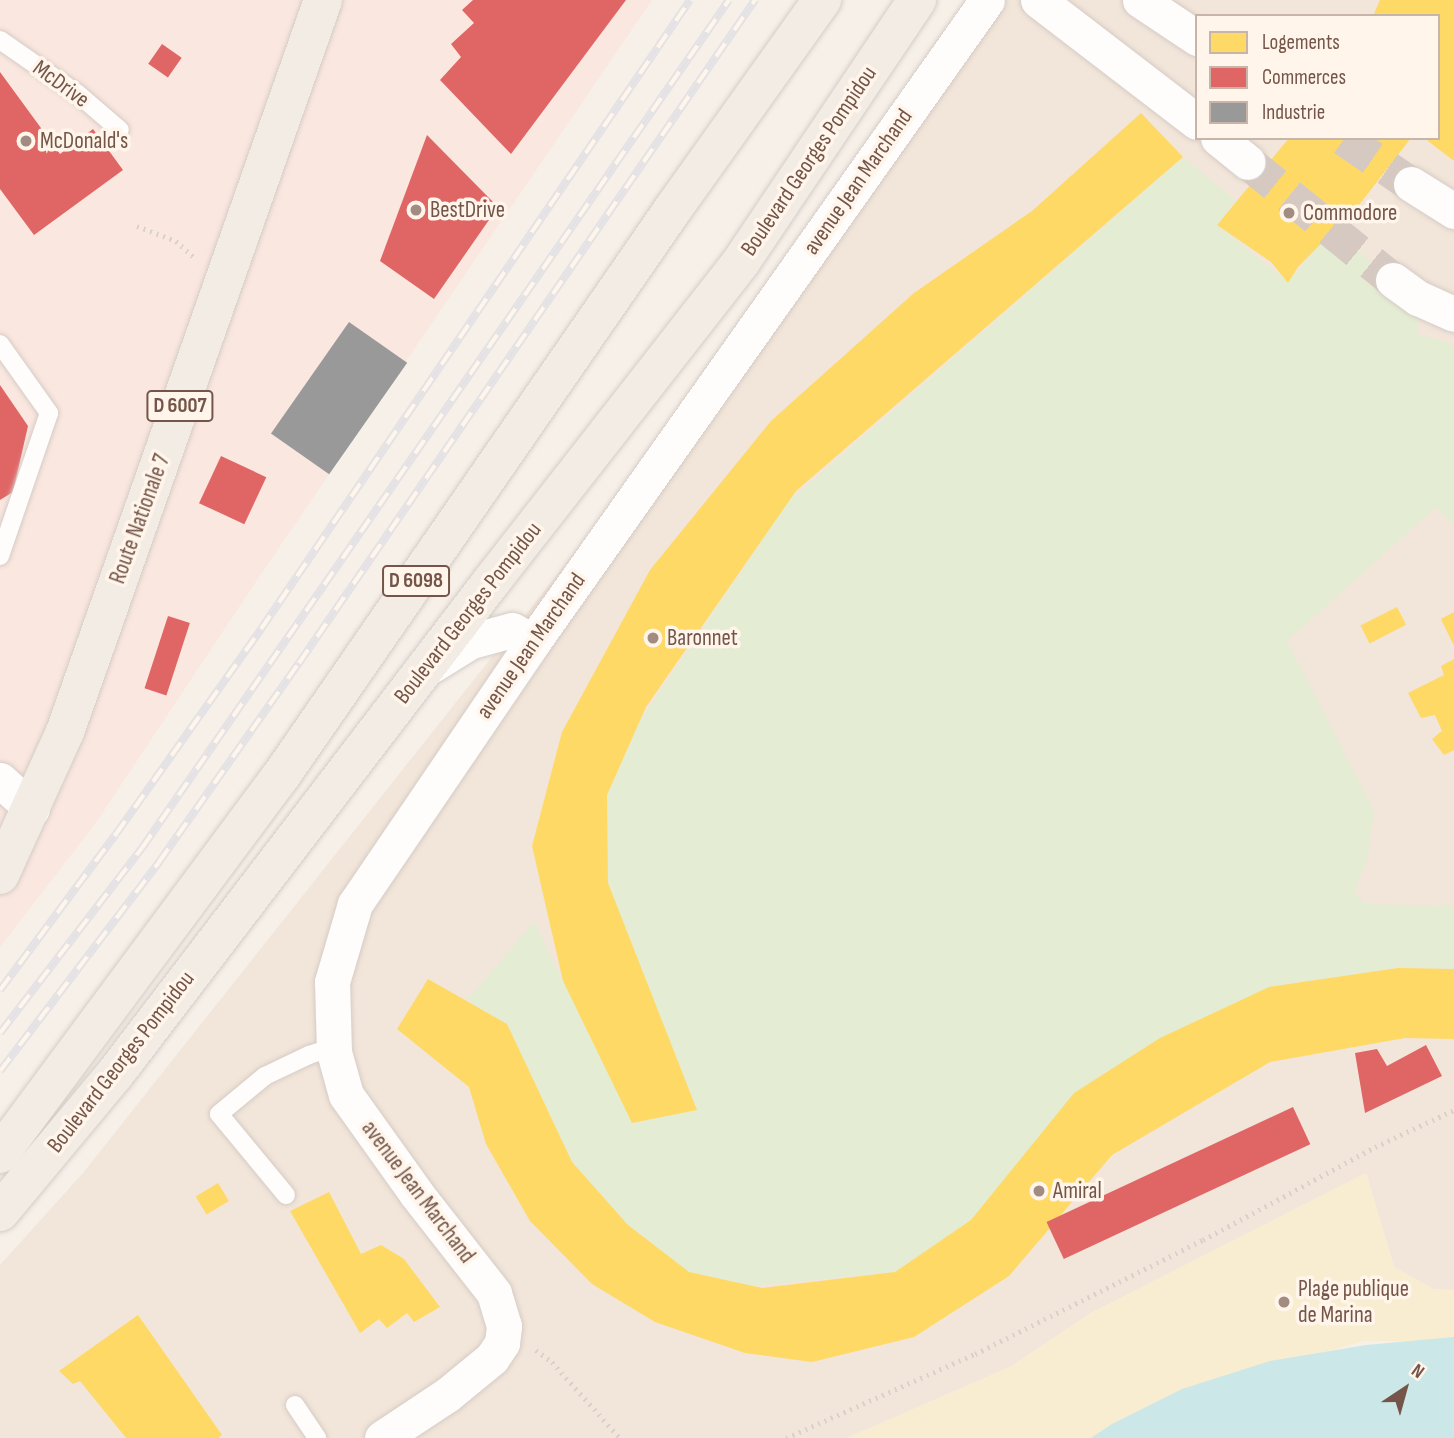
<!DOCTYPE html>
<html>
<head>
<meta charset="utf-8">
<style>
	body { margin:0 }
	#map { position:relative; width:1454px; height:1438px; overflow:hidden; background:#f6f0e9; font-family:"Sofia Sans Condensed",sans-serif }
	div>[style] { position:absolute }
	.residential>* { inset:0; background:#f2e5d9 }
	.commercial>* { inset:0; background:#fae7df }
	.green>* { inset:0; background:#e4edd4 }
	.sand>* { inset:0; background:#f9edd1 }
	.water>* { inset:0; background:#cbe7e7 }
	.homes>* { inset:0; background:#ffd966; transform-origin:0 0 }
	.shops>* { inset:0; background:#e06666; transform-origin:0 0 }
	.industry>* { inset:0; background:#999; transform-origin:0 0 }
	.street-tunnel>* { height:35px; margin-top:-17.5px; transform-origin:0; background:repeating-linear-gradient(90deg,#d6c9c1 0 35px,transparent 0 53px) }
	.path>* { height:4.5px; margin-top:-2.25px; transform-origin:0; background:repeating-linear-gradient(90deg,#dad0cc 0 2px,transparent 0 7px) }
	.roads { filter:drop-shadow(0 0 2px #d5ccc6) drop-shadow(0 0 2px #d5ccc6) }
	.lane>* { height:18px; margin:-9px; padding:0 9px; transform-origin:9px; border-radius:9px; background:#fefdfc }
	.street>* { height:35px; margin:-17.5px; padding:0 17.5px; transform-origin:17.5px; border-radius:17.5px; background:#fefdfc }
	.primary>* { height:38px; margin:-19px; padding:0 19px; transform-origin:19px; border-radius:19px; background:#f2ece5 }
	.rail>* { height:8px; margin-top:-4px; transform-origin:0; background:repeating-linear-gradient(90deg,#fff5ea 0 16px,#e4e2e4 0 32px); box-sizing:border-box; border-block:2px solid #e4e2e4 }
	.dots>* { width:19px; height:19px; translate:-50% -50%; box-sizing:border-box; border:4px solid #fff5ea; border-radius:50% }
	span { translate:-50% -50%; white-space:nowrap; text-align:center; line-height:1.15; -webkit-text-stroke:7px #fff5ea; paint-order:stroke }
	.shield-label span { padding:2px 5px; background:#fff5ea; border:2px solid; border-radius:5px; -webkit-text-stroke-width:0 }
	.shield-label { font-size:21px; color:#755549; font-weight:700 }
	.street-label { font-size:23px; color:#755549 }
	.poi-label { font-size:23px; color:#755549 }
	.left { translate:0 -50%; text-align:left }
	.legend { position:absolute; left:1195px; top:14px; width:245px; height:126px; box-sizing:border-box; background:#fff5ea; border:2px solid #c8b5aa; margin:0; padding:9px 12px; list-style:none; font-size:21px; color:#755549 }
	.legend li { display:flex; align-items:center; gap:14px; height:35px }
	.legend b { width:35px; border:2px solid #c8b5aa }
	.north { position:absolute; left:1370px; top:1354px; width:70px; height:70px; -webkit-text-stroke:5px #fff5ea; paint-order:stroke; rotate:36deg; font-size:19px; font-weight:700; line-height:28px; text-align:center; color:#755549 }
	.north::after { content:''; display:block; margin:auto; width:24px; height:32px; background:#755549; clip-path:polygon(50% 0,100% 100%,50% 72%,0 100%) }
</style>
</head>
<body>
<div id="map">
	<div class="residential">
		<i style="clip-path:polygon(evenodd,968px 0,1454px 0,1454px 1290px,1433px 1289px,1394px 1267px,1366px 1173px,1091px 1313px,1012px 1366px,847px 1438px,0 1438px,0 1265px,83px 1173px,751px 330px,968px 0,1197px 16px,1438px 16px,1438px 138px,1197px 138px,1197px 16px)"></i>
	</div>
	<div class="commercial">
		<i style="clip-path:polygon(0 0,652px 0,259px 577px,95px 824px,0 947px)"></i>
	</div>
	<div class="green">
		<i style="clip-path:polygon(1183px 157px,1236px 201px,1217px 225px,1288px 282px,1323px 240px,1334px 232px,1418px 298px,1418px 334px,1454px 345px,1454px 526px,1436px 507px,1287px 641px,1374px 811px,1367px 860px,1354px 893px,1366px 904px,1454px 906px,1454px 969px,1398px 968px,1269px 987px,971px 1220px,895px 1272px,752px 1286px,689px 1272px,628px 1225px,572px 1162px,507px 1024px,466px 1001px,534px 922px,563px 981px,608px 883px,607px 795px,641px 719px,788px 502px)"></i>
	</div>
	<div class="sand">
		<i style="clip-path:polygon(1366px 1173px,1394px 1267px,1433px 1289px,1454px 1290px,1454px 1342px,1365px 1341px,1182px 1389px,1098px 1438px,847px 1438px,1012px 1366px,1091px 1313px)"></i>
	</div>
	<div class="water">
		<i style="clip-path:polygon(1454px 1337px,1454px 1438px,1091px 1438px,1112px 1424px,1182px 1389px,1270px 1361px,1366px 1345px)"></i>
	</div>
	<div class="homes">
		<i style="clip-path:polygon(1380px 0,1454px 0,1454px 161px,1424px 138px,1438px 138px,1438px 16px,1373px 16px)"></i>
		<i style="clip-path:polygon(1141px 113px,1183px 157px,796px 491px,646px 707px,607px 795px,608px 883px,697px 1110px,632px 1123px,563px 981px,532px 846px,562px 732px,650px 570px,771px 421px,914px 293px,1032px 211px)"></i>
		<i style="clip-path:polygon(1289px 138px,1411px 138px,1359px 205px,1298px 267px,1288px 283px,1271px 262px,1217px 225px)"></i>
		<i style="left:1397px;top:607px;width:20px;height:41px;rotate:63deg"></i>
		<i style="clip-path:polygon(1454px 612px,1454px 646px,1441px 619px)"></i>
		<i style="clip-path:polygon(1454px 659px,1454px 750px,1444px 755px,1432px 739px,1442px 731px,1435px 715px,1421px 718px,1408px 693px,1444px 675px,1441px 666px)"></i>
		<i style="clip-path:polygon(1398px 968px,1454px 969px,1454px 1039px,1405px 1038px,1270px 1062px,1112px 1155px,1009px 1276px,914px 1337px,812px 1362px,745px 1353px,655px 1322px,592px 1284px,530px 1221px,486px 1144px,469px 1087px,397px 1029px,428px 979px,507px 1024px,572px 1162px,628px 1225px,689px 1272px,762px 1288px,895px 1272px,971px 1220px,1074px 1093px,1160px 1038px,1269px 987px)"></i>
		<i style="left:218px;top:1183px;width:21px;height:26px;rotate:59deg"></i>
		<i style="clip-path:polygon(329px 1192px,361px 1254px,381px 1245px,404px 1259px,440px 1307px,414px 1322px,407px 1313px,387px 1328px,379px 1319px,360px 1333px,290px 1211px)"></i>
		<i style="clip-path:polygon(138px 1315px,222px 1435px,218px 1438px,126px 1438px,80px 1381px,73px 1384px,59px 1371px)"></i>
	</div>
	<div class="shops">
		<i style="clip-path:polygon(473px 0,626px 0,511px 154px,440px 80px,461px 57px,451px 44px,474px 23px,462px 10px)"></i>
		<i style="left:162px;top:44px;width:24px;height:24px;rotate:35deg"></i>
		<i style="clip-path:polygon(0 72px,60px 154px,93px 129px,123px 170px,34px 235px,0 189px)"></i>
		<i style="clip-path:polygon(427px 135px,498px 207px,434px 299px,380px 261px)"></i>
		<i style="clip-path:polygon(0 385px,28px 426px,13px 492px,0 500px)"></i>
		<i style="left:221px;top:456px;width:50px;height:52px;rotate:25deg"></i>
		<i style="left:168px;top:616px;width:23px;height:76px;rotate:18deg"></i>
		<i style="clip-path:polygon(1426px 1045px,1442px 1076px,1365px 1113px,1355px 1053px,1377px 1049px,1387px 1066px)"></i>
		<i style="left:1293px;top:1107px;width:41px;height:272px;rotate:65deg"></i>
	</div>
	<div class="industry">
		<i style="left:349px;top:322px;width:71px;height:136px;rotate:35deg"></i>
	</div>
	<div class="street-tunnel">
		<i style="left:1344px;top:138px;width:81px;rotate:34.5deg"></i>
		<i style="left:1248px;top:162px;width:187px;rotate:39.1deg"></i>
	</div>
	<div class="path">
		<i style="left:137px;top:226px;width:42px;rotate:21deg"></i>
		<i style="left:176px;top:241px;width:24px;rotate:42deg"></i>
		<i style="left:536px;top:1350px;width:20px;rotate:37deg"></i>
		<i style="left:552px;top:1362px;width:102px;rotate:48.2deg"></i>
		<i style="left:786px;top:1438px;width:207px;rotate:-24deg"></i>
		<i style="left:975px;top:1354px;width:255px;rotate:-26.6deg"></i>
		<i style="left:1203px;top:1240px;width:196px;rotate:-28.4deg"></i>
		<i style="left:1375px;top:1147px;width:87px;rotate:-25.1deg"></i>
	</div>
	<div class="roads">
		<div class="lane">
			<i style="left:0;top:40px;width:95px;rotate:34.7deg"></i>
			<i style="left:78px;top:94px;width:55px;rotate:40.6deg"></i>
			<i style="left:0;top:344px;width:85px;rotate:54.6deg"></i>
			<i style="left:49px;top:413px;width:151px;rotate:108.9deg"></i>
			<i style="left:286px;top:1195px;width:105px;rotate:-129.6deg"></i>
			<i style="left:219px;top:1114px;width:60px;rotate:-39.6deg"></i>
			<i style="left:265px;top:1076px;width:49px;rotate:-25.5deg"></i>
			<i style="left:309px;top:1055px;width:26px;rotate:-18deg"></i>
			<i style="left:295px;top:1405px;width:40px;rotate:56deg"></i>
		</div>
		<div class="street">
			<i style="left:1038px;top:0;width:200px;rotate:37.5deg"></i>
			<i style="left:1140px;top:0;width:69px;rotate:33.7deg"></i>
			<i style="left:1218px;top:138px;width:38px;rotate:39deg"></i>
			<i style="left:1411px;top:184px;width:51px;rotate:32.1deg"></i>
			<i style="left:1393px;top:280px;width:31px;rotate:36deg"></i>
			<i style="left:1418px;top:298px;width:39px;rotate:24deg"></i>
			<i style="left:429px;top:667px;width:49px;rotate:-31.8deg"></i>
			<i style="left:471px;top:641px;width:42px;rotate:-15deg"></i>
			<i style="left:512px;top:630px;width:24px;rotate:30deg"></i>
			<i style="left:0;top:780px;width:43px;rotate:42.2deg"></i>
			<i style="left:382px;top:1438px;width:78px;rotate:-33.5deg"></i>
			<i style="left:447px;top:1395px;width:58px;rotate:-39.4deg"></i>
			<i style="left:492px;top:1358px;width:18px;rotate:-56deg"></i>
			<i style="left:502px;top:1343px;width:17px;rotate:-83deg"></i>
			<i style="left:504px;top:1326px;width:34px;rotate:-107deg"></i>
			<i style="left:494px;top:1293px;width:127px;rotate:-128deg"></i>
			<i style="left:416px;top:1193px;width:120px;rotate:-125.5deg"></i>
			<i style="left:346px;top:1095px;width:45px;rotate:-105.6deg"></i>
			<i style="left:334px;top:1052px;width:70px;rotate:-91.6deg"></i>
			<i style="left:332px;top:982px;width:81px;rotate:-73.6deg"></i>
			<i style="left:355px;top:904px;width:317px;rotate:-55.8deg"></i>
			<i style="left:533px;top:642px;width:786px;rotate:-54.73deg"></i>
		</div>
		<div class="primary">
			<i style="left:0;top:875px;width:157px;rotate:-65.6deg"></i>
			<i style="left:65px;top:732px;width:776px;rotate:-70.58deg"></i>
			<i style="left:0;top:1154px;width:471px;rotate:-53.4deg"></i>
			<i style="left:281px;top:776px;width:689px;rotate:-55.34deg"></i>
			<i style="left:673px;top:209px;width:257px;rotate:-54.5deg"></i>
			<i style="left:0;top:1212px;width:180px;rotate:-50.2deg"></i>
			<i style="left:115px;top:1074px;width:619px;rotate:-52.61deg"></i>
			<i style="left:491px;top:582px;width:406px;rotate:-52deg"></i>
			<i style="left:741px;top:262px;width:316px;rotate:-56.1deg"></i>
		</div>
	</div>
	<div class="rail">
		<i style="left:0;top:990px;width:194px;rotate:-53.4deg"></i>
		<i style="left:116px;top:834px;width:251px;rotate:-54.7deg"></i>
		<i style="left:261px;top:629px;width:761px;rotate:-55.7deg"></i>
		<i style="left:0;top:1033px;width:233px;rotate:-52.5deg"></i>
		<i style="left:142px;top:848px;width:1031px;rotate:-55.31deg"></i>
		<i style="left:0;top:1071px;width:263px;rotate:-52.7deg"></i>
		<i style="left:159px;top:862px;width:243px;rotate:-54.9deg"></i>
		<i style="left:299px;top:663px;width:805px;rotate:-55.48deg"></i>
	</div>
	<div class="dots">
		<i style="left:26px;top:141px;background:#a28b81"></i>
		<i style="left:416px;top:210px;background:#a28b81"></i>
		<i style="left:1289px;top:213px;background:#a28b81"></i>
		<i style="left:653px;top:638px;background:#a28b81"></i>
		<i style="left:1039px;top:1191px;background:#a28b81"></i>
		<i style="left:1284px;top:1302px;background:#a28b81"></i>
	</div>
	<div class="shield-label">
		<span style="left:180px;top:406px">D 6007</span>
		<span style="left:416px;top:581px">D 6098</span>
	</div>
	<div class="street-label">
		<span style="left:61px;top:84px;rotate:36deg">McDrive</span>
		<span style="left:809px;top:161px;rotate:-56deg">Boulevard Georges Pompidou</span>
		<span style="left:858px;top:182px;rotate:-55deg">avenue Jean Marchand</span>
		<span style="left:140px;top:519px;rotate:-70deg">Route Nationale 7</span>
		<span style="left:468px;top:613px;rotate:-52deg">Boulevard Georges Pompidou</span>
		<span style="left:531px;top:646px;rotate:-55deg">avenue Jean Marchand</span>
		<span style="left:121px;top:1062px;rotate:-52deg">Boulevard Georges Pompidou</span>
		<span style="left:418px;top:1192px;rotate:53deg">avenue Jean Marchand</span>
	</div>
	<div class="poi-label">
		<span class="left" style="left:40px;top:141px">McDonald's</span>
		<span class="left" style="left:430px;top:210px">BestDrive</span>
		<span class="left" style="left:1303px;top:213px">Commodore</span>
		<span class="left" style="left:667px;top:638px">Baronnet</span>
		<span class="left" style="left:1053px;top:1191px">Amiral</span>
		<span class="left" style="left:1298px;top:1302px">Plage publique<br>de Marina</span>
	</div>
	<ul class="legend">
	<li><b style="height:19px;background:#ffd966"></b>Logements</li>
	<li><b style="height:19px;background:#e06666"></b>Commerces</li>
	<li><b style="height:19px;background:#999"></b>Industrie</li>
	</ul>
	<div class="north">N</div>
</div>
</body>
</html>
